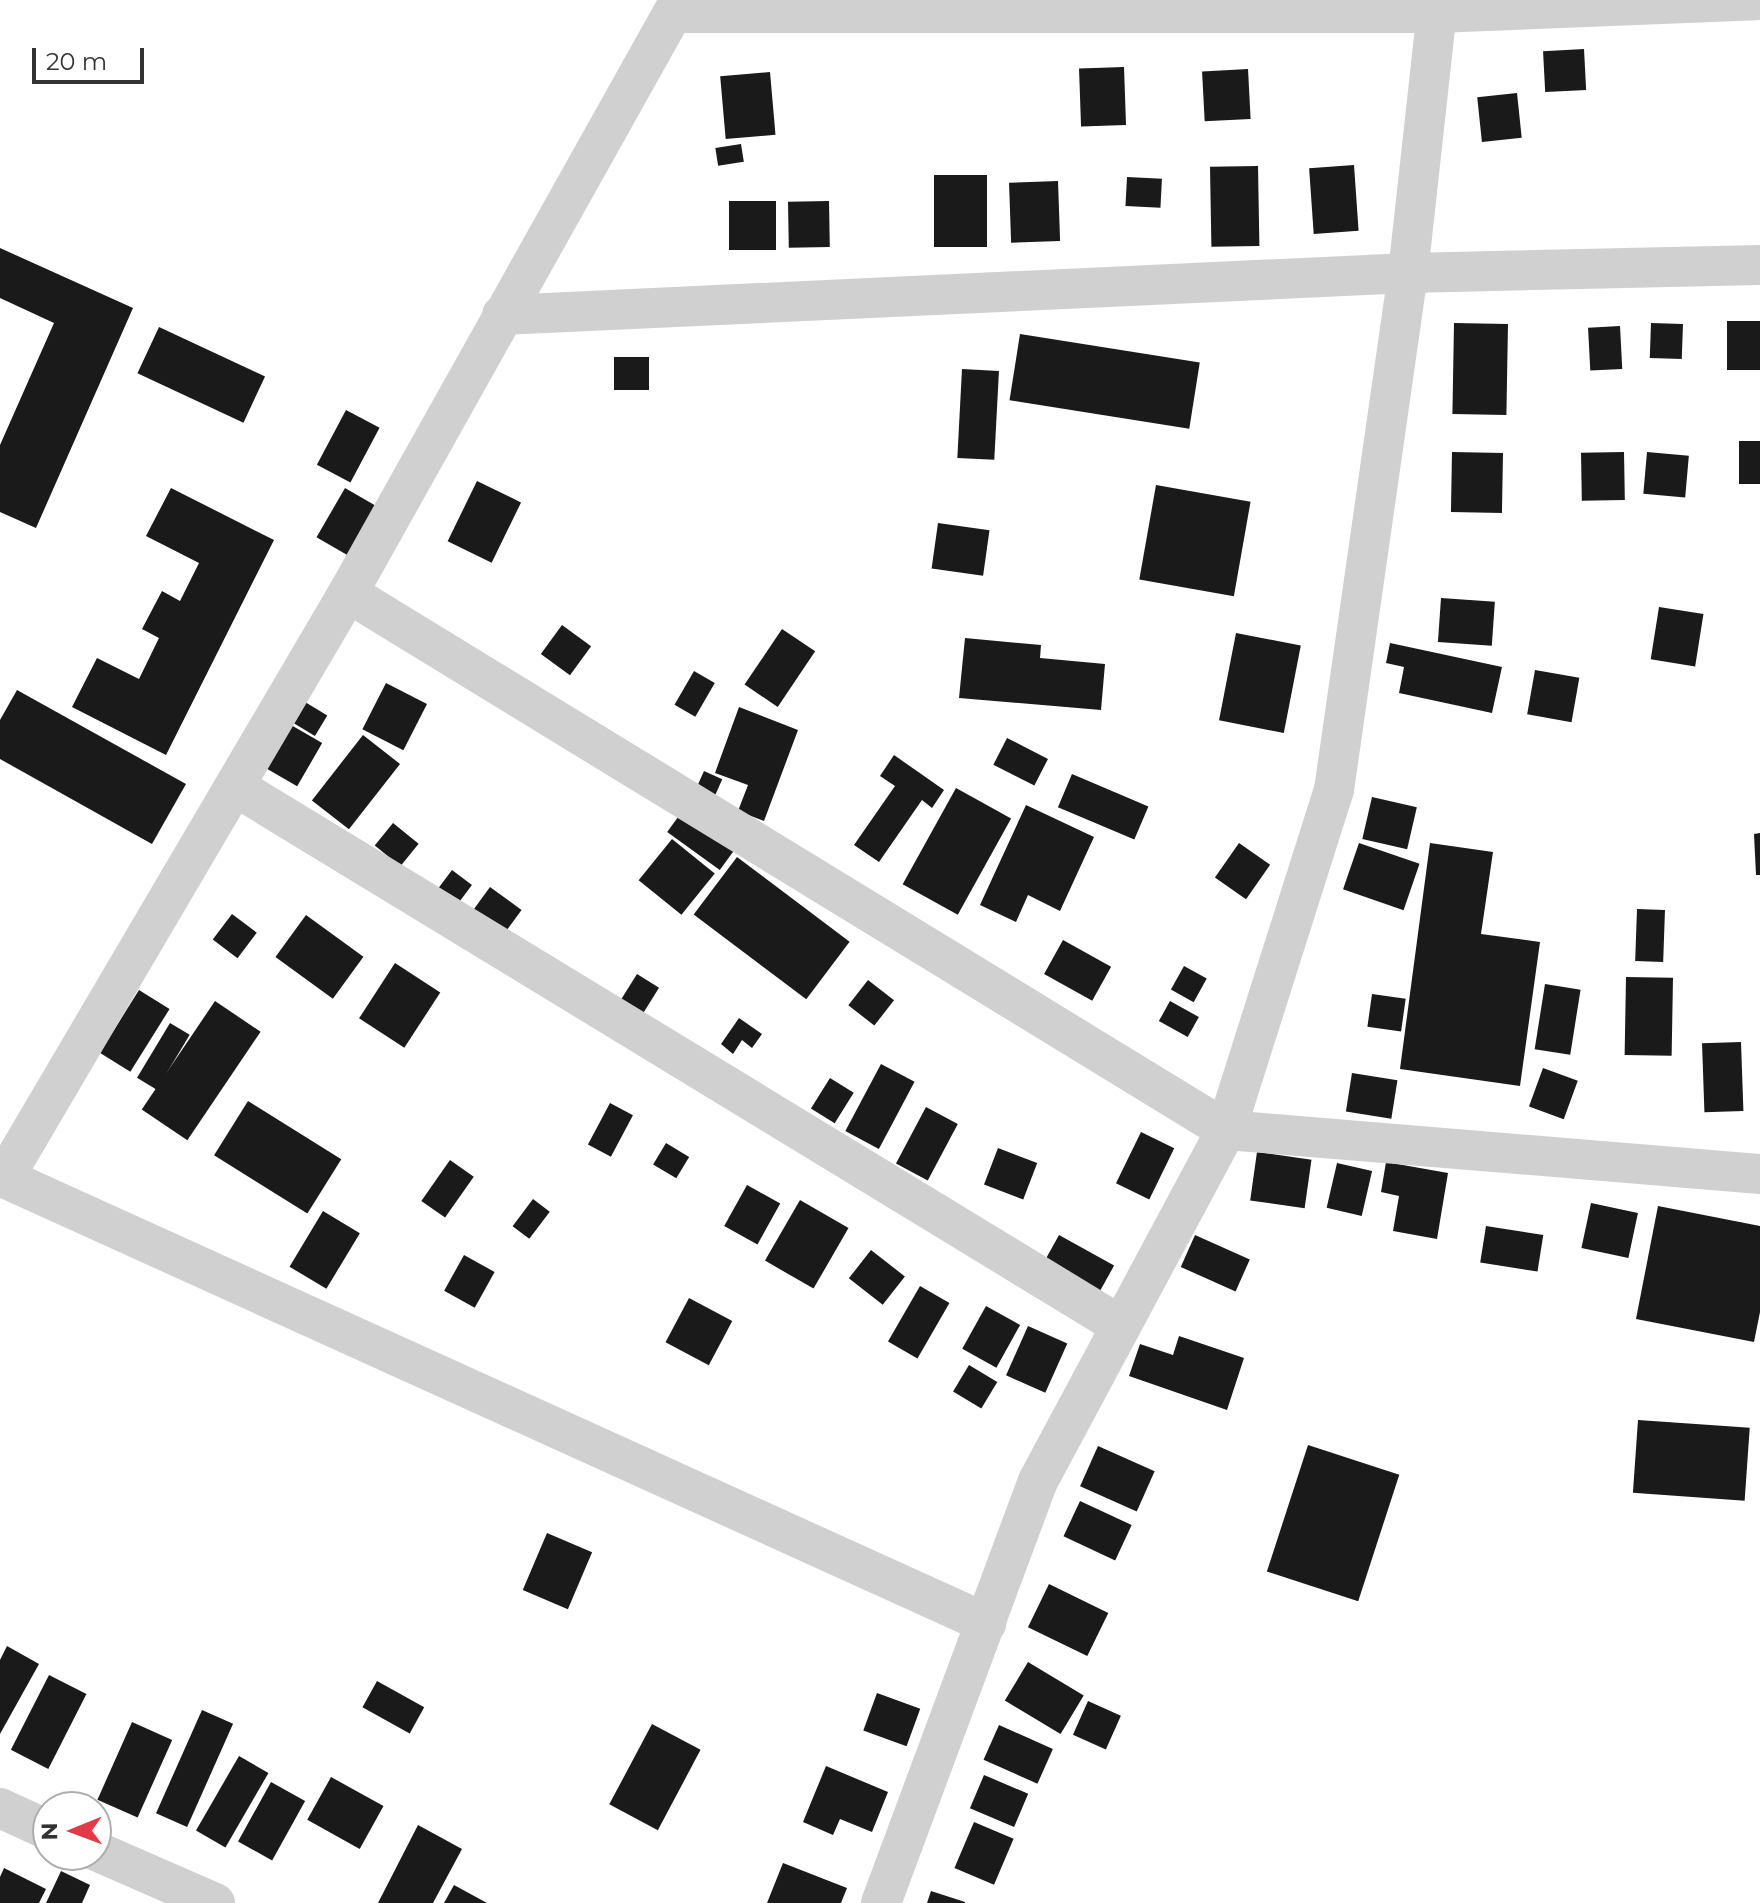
<!DOCTYPE html>
<html>
<head>
<meta charset="utf-8">
<style>
	body { margin:0 }
	#map { position:relative; width:1760px; height:1903px; overflow:hidden; background:#fff; font-family:Montserrat,sans-serif }
	div>[style] { position:absolute }
	.building>* { inset:0; background:#1a1a1a; transform-origin:0 0 }
	.minor>* { height:40px; margin:-20px; padding:0 20px; transform-origin:20px; border-radius:20px; background:#d0d0d0 }
	span { translate:-50% -50%; white-space:nowrap; text-align:center; line-height:1.15; -webkit-text-stroke:8px #fff; paint-order:stroke }
	.north { position:absolute; left:32px; top:1791px; width:80px; height:80px; box-sizing:border-box; background:#fff; border:2px solid #adadad; border-radius:50%; rotate:269deg; font-size:22px; font-weight:700; line-height:32px; text-align:center; color:#333 }
	.north::after { content:''; display:block; margin:auto; width:28px; height:36px; background:#e63946; clip-path:polygon(50% 0,100% 100%,50% 72%,0 100%) }
	.scale { position:absolute; left:32px; top:48px; width:112px; height:36px; box-sizing:border-box; border:4px solid #333; border-top:0; padding-left:10px; font-size:24px; line-height:28px; white-space:nowrap; color:#333; -webkit-text-stroke:6px #fff; paint-order:stroke }
</style>
</head>
<body>
<div id="map">
	<div class="building">
		<i style="left:1584px;top:49px;width:41px;height:41px;rotate:87deg"></i>
		<i style="left:1124px;top:67px;width:58px;height:45px;rotate:88deg"></i>
		<i style="left:1248px;top:69px;width:50px;height:46px;rotate:87deg"></i>
		<i style="left:770px;top:72px;width:63px;height:50px;rotate:85deg"></i>
		<i style="left:1517px;top:93px;width:45px;height:40px;rotate:84deg"></i>
		<i style="left:741px;top:144px;width:18px;height:26px;rotate:81deg"></i>
		<i style="left:1354px;top:165px;width:66px;height:45px;rotate:86deg"></i>
		<i style="left:1258px;top:166px;width:80px;height:48px;rotate:89deg"></i>
		<i style="left:934px;top:175px;width:53px;height:72px"></i>
		<i style="left:1127px;top:177px;width:35px;height:29px;rotate:3deg"></i>
		<i style="left:1058px;top:181px;width:60px;height:49px;rotate:88deg"></i>
		<i style="left:729px;top:201px;width:47px;height:49px"></i>
		<i style="left:829px;top:201px;width:46px;height:41px;rotate:89deg"></i>
		<i style="clip-path:polygon(0 248px,133px 308px,36px 528px,0 512px,0 445px,54px 323px,0 298px)"></i>
		<i style="left:1727px;top:321px;width:33px;height:49px"></i>
		<i style="left:1454px;top:323px;width:54px;height:91px;rotate:1deg"></i>
		<i style="left:1651px;top:323px;width:32px;height:35px;rotate:2deg"></i>
		<i style="left:1620px;top:326px;width:43px;height:32px;rotate:87deg"></i>
		<i style="left:159px;top:327px;width:117px;height:51px;rotate:25deg"></i>
		<i style="left:1020px;top:334px;width:182px;height:67px;rotate:9deg"></i>
		<i style="left:614px;top:357px;width:35px;height:33px"></i>
		<i style="left:962px;top:369px;width:37px;height:89px;rotate:3deg"></i>
		<i style="left:346px;top:410px;width:38px;height:62px;rotate:28deg"></i>
		<i style="left:1739px;top:441px;width:21px;height:43px"></i>
		<i style="left:1452px;top:452px;width:51px;height:60px;rotate:1deg"></i>
		<i style="left:1624px;top:452px;width:48px;height:43px;rotate:89deg"></i>
		<i style="left:1647px;top:452px;width:42px;height:42px;rotate:5deg"></i>
		<i style="left:477px;top:481px;width:49px;height:67px;rotate:26deg"></i>
		<i style="left:1156px;top:485px;width:96px;height:96px;rotate:10deg"></i>
		<i style="clip-path:polygon(171px 488px,274px 540px,166px 755px,72px 707px,97px 658px,139px 679px,159px 638px,142px 629px,162px 591px,180px 601px,199px 563px,146px 536px)"></i>
		<i style="left:345px;top:488px;width:38px;height:57px;rotate:30deg"></i>
		<i style="left:938px;top:523px;width:52px;height:46px;rotate:8deg"></i>
		<i style="left:1441px;top:598px;width:54px;height:44px;rotate:4deg"></i>
		<i style="left:1659px;top:607px;width:45px;height:53px;rotate:9deg"></i>
		<i style="left:562px;top:625px;width:36px;height:36px;rotate:36deg"></i>
		<i style="left:782px;top:629px;width:40px;height:67px;rotate:34deg"></i>
		<i style="left:1236px;top:633px;width:66px;height:89px;rotate:11deg"></i>
		<i style="clip-path:polygon(965px 638px,1041px 645px,1040px 658px,1105px 664px,1101px 710px,959px 698px)"></i>
		<i style="clip-path:polygon(1390px 643px,1502px 667px,1492px 713px,1399px 693px,1404px 667px,1386px 663px)"></i>
		<i style="left:1535px;top:670px;width:45px;height:45px;rotate:10deg"></i>
		<i style="left:694px;top:671px;width:24px;height:39px;rotate:30deg"></i>
		<i style="left:386px;top:683px;width:46px;height:52px;rotate:27deg"></i>
		<i style="clip-path:polygon(17px 690px,186px 784px,152px 844px,0 759px,0 720px)"></i>
		<i style="left:305px;top:702px;width:26px;height:24px;rotate:31deg"></i>
		<i style="clip-path:polygon(739px 707px,798px 730px,764px 821px,738px 811px,748px 785px,715px 773px)"></i>
		<i style="left:291px;top:725px;width:36px;height:50px;rotate:30deg"></i>
		<i style="left:363px;top:735px;width:47px;height:83px;rotate:38deg"></i>
		<i style="left:1007px;top:738px;width:46px;height:30px;rotate:27deg"></i>
		<i style="clip-path:polygon(894px 755px,944px 790px,932px 808px,922px 800px,879px 862px,854px 845px,895px 786px,880px 776px)"></i>
		<i style="left:704px;top:771px;width:20px;height:31px;rotate:24deg"></i>
		<i style="left:1072px;top:774px;width:83px;height:36px;rotate:23deg"></i>
		<i style="left:956px;top:788px;width:63px;height:110px;rotate:29deg"></i>
		<i style="left:1372px;top:797px;width:46px;height:43px;rotate:13deg"></i>
		<i style="clip-path:polygon(1026px 805px,1094px 837px,1060px 911px,1028px 895px,1016px 922px,980px 905px)"></i>
		<i style="left:686px;top:806px;width:65px;height:32px;rotate:36deg"></i>
		<i style="left:393px;top:823px;width:33px;height:29px;rotate:39deg"></i>
		<i style="clip-path:polygon(1760px 833px,1760px 875px,1756px 875px,1754px 834px)"></i>
		<i style="left:672px;top:839px;width:55px;height:53px;rotate:39deg"></i>
		<i style="left:1239px;top:843px;width:38px;height:42px;rotate:35deg"></i>
		<i style="left:1359px;top:843px;width:64px;height:49px;rotate:19deg"></i>
		<i style="clip-path:polygon(1430px 843px,1493px 852px,1481px 934px,1540px 942px,1520px 1086px,1400px 1069px)"></i>
		<i style="left:737px;top:857px;width:141px;height:72px;rotate:37deg"></i>
		<i style="left:452px;top:870px;width:25px;height:29px;rotate:37deg"></i>
		<i style="left:490px;top:887px;width:39px;height:35px;rotate:36deg"></i>
		<i style="left:1637px;top:909px;width:28px;height:52px;rotate:2deg"></i>
		<i style="left:232px;top:914px;width:31px;height:32px;rotate:37deg"></i>
		<i style="left:306px;top:915px;width:71px;height:52px;rotate:36deg"></i>
		<i style="left:1063px;top:940px;width:55px;height:39px;rotate:29deg"></i>
		<i style="left:395px;top:963px;width:54px;height:66px;rotate:33deg"></i>
		<i style="left:1184px;top:966px;width:26px;height:27px;rotate:29deg"></i>
		<i style="left:637px;top:974px;width:26px;height:33px;rotate:32deg"></i>
		<i style="left:1626px;top:977px;width:47px;height:78px;rotate:1deg"></i>
		<i style="left:868px;top:980px;width:33px;height:32px;rotate:38deg"></i>
		<i style="left:1545px;top:984px;width:36px;height:66px;rotate:9deg"></i>
		<i style="left:139px;top:990px;width:36px;height:74px;rotate:32deg"></i>
		<i style="left:1372px;top:994px;width:34px;height:33px;rotate:8deg"></i>
		<i style="left:215px;top:1001px;width:55px;height:131px;rotate:34deg"></i>
		<i style="left:1170px;top:1001px;width:33px;height:23px;rotate:29deg"></i>
		<i style="clip-path:polygon(739px 1018px,762px 1034px,752px 1048px,742px 1040px,733px 1054px,721px 1044px)"></i>
		<i style="left:170px;top:1023px;width:23px;height:64px;rotate:31deg"></i>
		<i style="left:1741px;top:1042px;width:69px;height:39px;rotate:88deg"></i>
		<i style="left:881px;top:1064px;width:38px;height:76px;rotate:28deg"></i>
		<i style="left:1543px;top:1068px;width:37px;height:41px;rotate:20deg"></i>
		<i style="left:1352px;top:1073px;width:46px;height:39px;rotate:9deg"></i>
		<i style="left:830px;top:1078px;width:28px;height:36px;rotate:32deg"></i>
		<i style="left:248px;top:1101px;width:110px;height:64px;rotate:32deg"></i>
		<i style="left:610px;top:1103px;width:26px;height:47px;rotate:28deg"></i>
		<i style="left:926px;top:1107px;width:36px;height:64px;rotate:28deg"></i>
		<i style="left:1141px;top:1132px;width:37px;height:57px;rotate:26deg"></i>
		<i style="left:666px;top:1143px;width:27px;height:25px;rotate:31deg"></i>
		<i style="left:998px;top:1148px;width:42px;height:39px;rotate:21deg"></i>
		<i style="left:1257px;top:1152px;width:55px;height:49px;rotate:8deg"></i>
		<i style="left:450px;top:1160px;width:29px;height:50px;rotate:35deg"></i>
		<i style="clip-path:polygon(1386px 1162px,1448px 1173px,1437px 1239px,1393px 1231px,1399px 1196px,1381px 1192px)"></i>
		<i style="left:1337px;top:1163px;width:36px;height:46px;rotate:13deg"></i>
		<i style="left:747px;top:1185px;width:38px;height:47px;rotate:29deg"></i>
		<i style="left:533px;top:1199px;width:21px;height:34px;rotate:37deg"></i>
		<i style="left:800px;top:1200px;width:56px;height:70px;rotate:30deg"></i>
		<i style="left:1591px;top:1203px;width:48px;height:46px;rotate:12deg"></i>
		<i style="clip-path:polygon(1658px 1206px,1760px 1226px,1760px 1312px,1754px 1342px,1636px 1319px)"></i>
		<i style="left:323px;top:1211px;width:43px;height:65px;rotate:31deg"></i>
		<i style="left:1486px;top:1226px;width:58px;height:37px;rotate:9deg"></i>
		<i style="left:1059px;top:1235px;width:63px;height:38px;rotate:29deg"></i>
		<i style="left:1195px;top:1235px;width:60px;height:35px;rotate:24deg"></i>
		<i style="left:871px;top:1250px;width:43px;height:36px;rotate:38deg"></i>
		<i style="left:464px;top:1255px;width:35px;height:41px;rotate:29deg"></i>
		<i style="left:920px;top:1286px;width:34px;height:64px;rotate:30deg"></i>
		<i style="left:689px;top:1298px;width:49px;height:50px;rotate:28deg"></i>
		<i style="left:986px;top:1306px;width:39px;height:49px;rotate:29deg"></i>
		<i style="left:1028px;top:1326px;width:43px;height:54px;rotate:24deg"></i>
		<i style="clip-path:polygon(1179px 1336px,1244px 1358px,1227px 1410px,1129px 1376px,1140px 1344px,1173px 1355px)"></i>
		<i style="left:969px;top:1365px;width:33px;height:31px;rotate:31deg"></i>
		<i style="left:1638px;top:1420px;width:112px;height:73px;rotate:4deg"></i>
		<i style="left:1308px;top:1445px;width:96px;height:133px;rotate:18deg"></i>
		<i style="left:1098px;top:1446px;width:62px;height:44px;rotate:24deg"></i>
		<i style="left:1080px;top:1501px;width:57px;height:39px;rotate:25deg"></i>
		<i style="left:547px;top:1533px;width:49px;height:62px;rotate:23deg"></i>
		<i style="left:1049px;top:1584px;width:66px;height:48px;rotate:26deg"></i>
		<i style="clip-path:polygon(7px 1646px,39px 1664px,0 1734px,0 1660px)"></i>
		<i style="left:1028px;top:1662px;width:65px;height:45px;rotate:31deg"></i>
		<i style="left:49px;top:1675px;width:42px;height:84px;rotate:27deg"></i>
		<i style="left:377px;top:1681px;width:54px;height:30px;rotate:29deg"></i>
		<i style="left:877px;top:1693px;width:46px;height:40px;rotate:20deg"></i>
		<i style="left:1088px;top:1701px;width:36px;height:37px;rotate:24deg"></i>
		<i style="left:202px;top:1710px;width:34px;height:113px;rotate:24deg"></i>
		<i style="left:132px;top:1722px;width:44px;height:85px;rotate:24deg"></i>
		<i style="left:652px;top:1724px;width:55px;height:91px;rotate:28deg"></i>
		<i style="left:999px;top:1725px;width:59px;height:38px;rotate:24deg"></i>
		<i style="left:239px;top:1756px;width:34px;height:86px;rotate:30deg"></i>
		<i style="clip-path:polygon(826px 1766px,888px 1792px,872px 1832px,840px 1819px,833px 1835px,803px 1822px)"></i>
		<i style="left:984px;top:1775px;width:48px;height:36px;rotate:23deg"></i>
		<i style="left:331px;top:1777px;width:60px;height:49px;rotate:29deg"></i>
		<i style="left:271px;top:1782px;width:39px;height:68px;rotate:29deg"></i>
		<i style="left:974px;top:1822px;width:43px;height:50px;rotate:23deg"></i>
		<i style="clip-path:polygon(418px 1825px,462px 1849px,433px 1903px,378px 1903px)"></i>
		<i style="clip-path:polygon(783px 1863px,847px 1888px,841px 1903px,767px 1903px)"></i>
		<i style="clip-path:polygon(4px 1868px,46px 1889px,39px 1903px,0 1903px,0 1877px)"></i>
		<i style="clip-path:polygon(61px 1871px,90px 1885px,82px 1903px,46px 1903px)"></i>
		<i style="clip-path:polygon(454px 1885px,487px 1903px,444px 1903px)"></i>
		<i style="clip-path:polygon(931px 1891px,965px 1902px,965px 1903px,927px 1903px)"></i>
	</div>
	<div class="minor">
		<i style="left:674px;top:13px;width:763px"></i>
		<i style="left:1437px;top:13px;width:319px;rotate:-2.3deg"></i>
		<i style="left:502px;top:315px;width:907px;rotate:-2.65deg"></i>
		<i style="left:1408px;top:273px;width:352px;rotate:-1.3deg"></i>
		<i style="left:348px;top:593px;width:1029px;rotate:31.45deg"></i>
		<i style="left:1226px;top:1130px;width:536px;rotate:4.71deg"></i>
		<i style="left:236px;top:787px;width:1036px;rotate:31.34deg"></i>
		<i style="left:0;top:1176px;width:1083px;rotate:24.39deg"></i>
		<i style="left:4px;top:1178px;width:679px;rotate:-59.54deg"></i>
		<i style="left:348px;top:593px;width:680px;rotate:-60.76deg"></i>
		<i style="left:0;top:1808px;width:53px;rotate:24.6deg"></i>
		<i style="left:96px;top:1851px;width:130px;rotate:23.6deg"></i>
		<i style="left:881px;top:1903px;width:450px;rotate:-69.6deg"></i>
		<i style="left:1038px;top:1481px;width:398px;rotate:-61.8deg"></i>
		<i style="left:1226px;top:1130px;width:357px;rotate:-72.4deg"></i>
		<i style="left:1334px;top:790px;width:522px;rotate:-81.85deg"></i>
		<i style="left:1408px;top:273px;width:275px;rotate:-83.7deg"></i>
	</div>
	<div class="north">N</div>
	<div class="scale">20 m</div>
</div>
</body>
</html>
